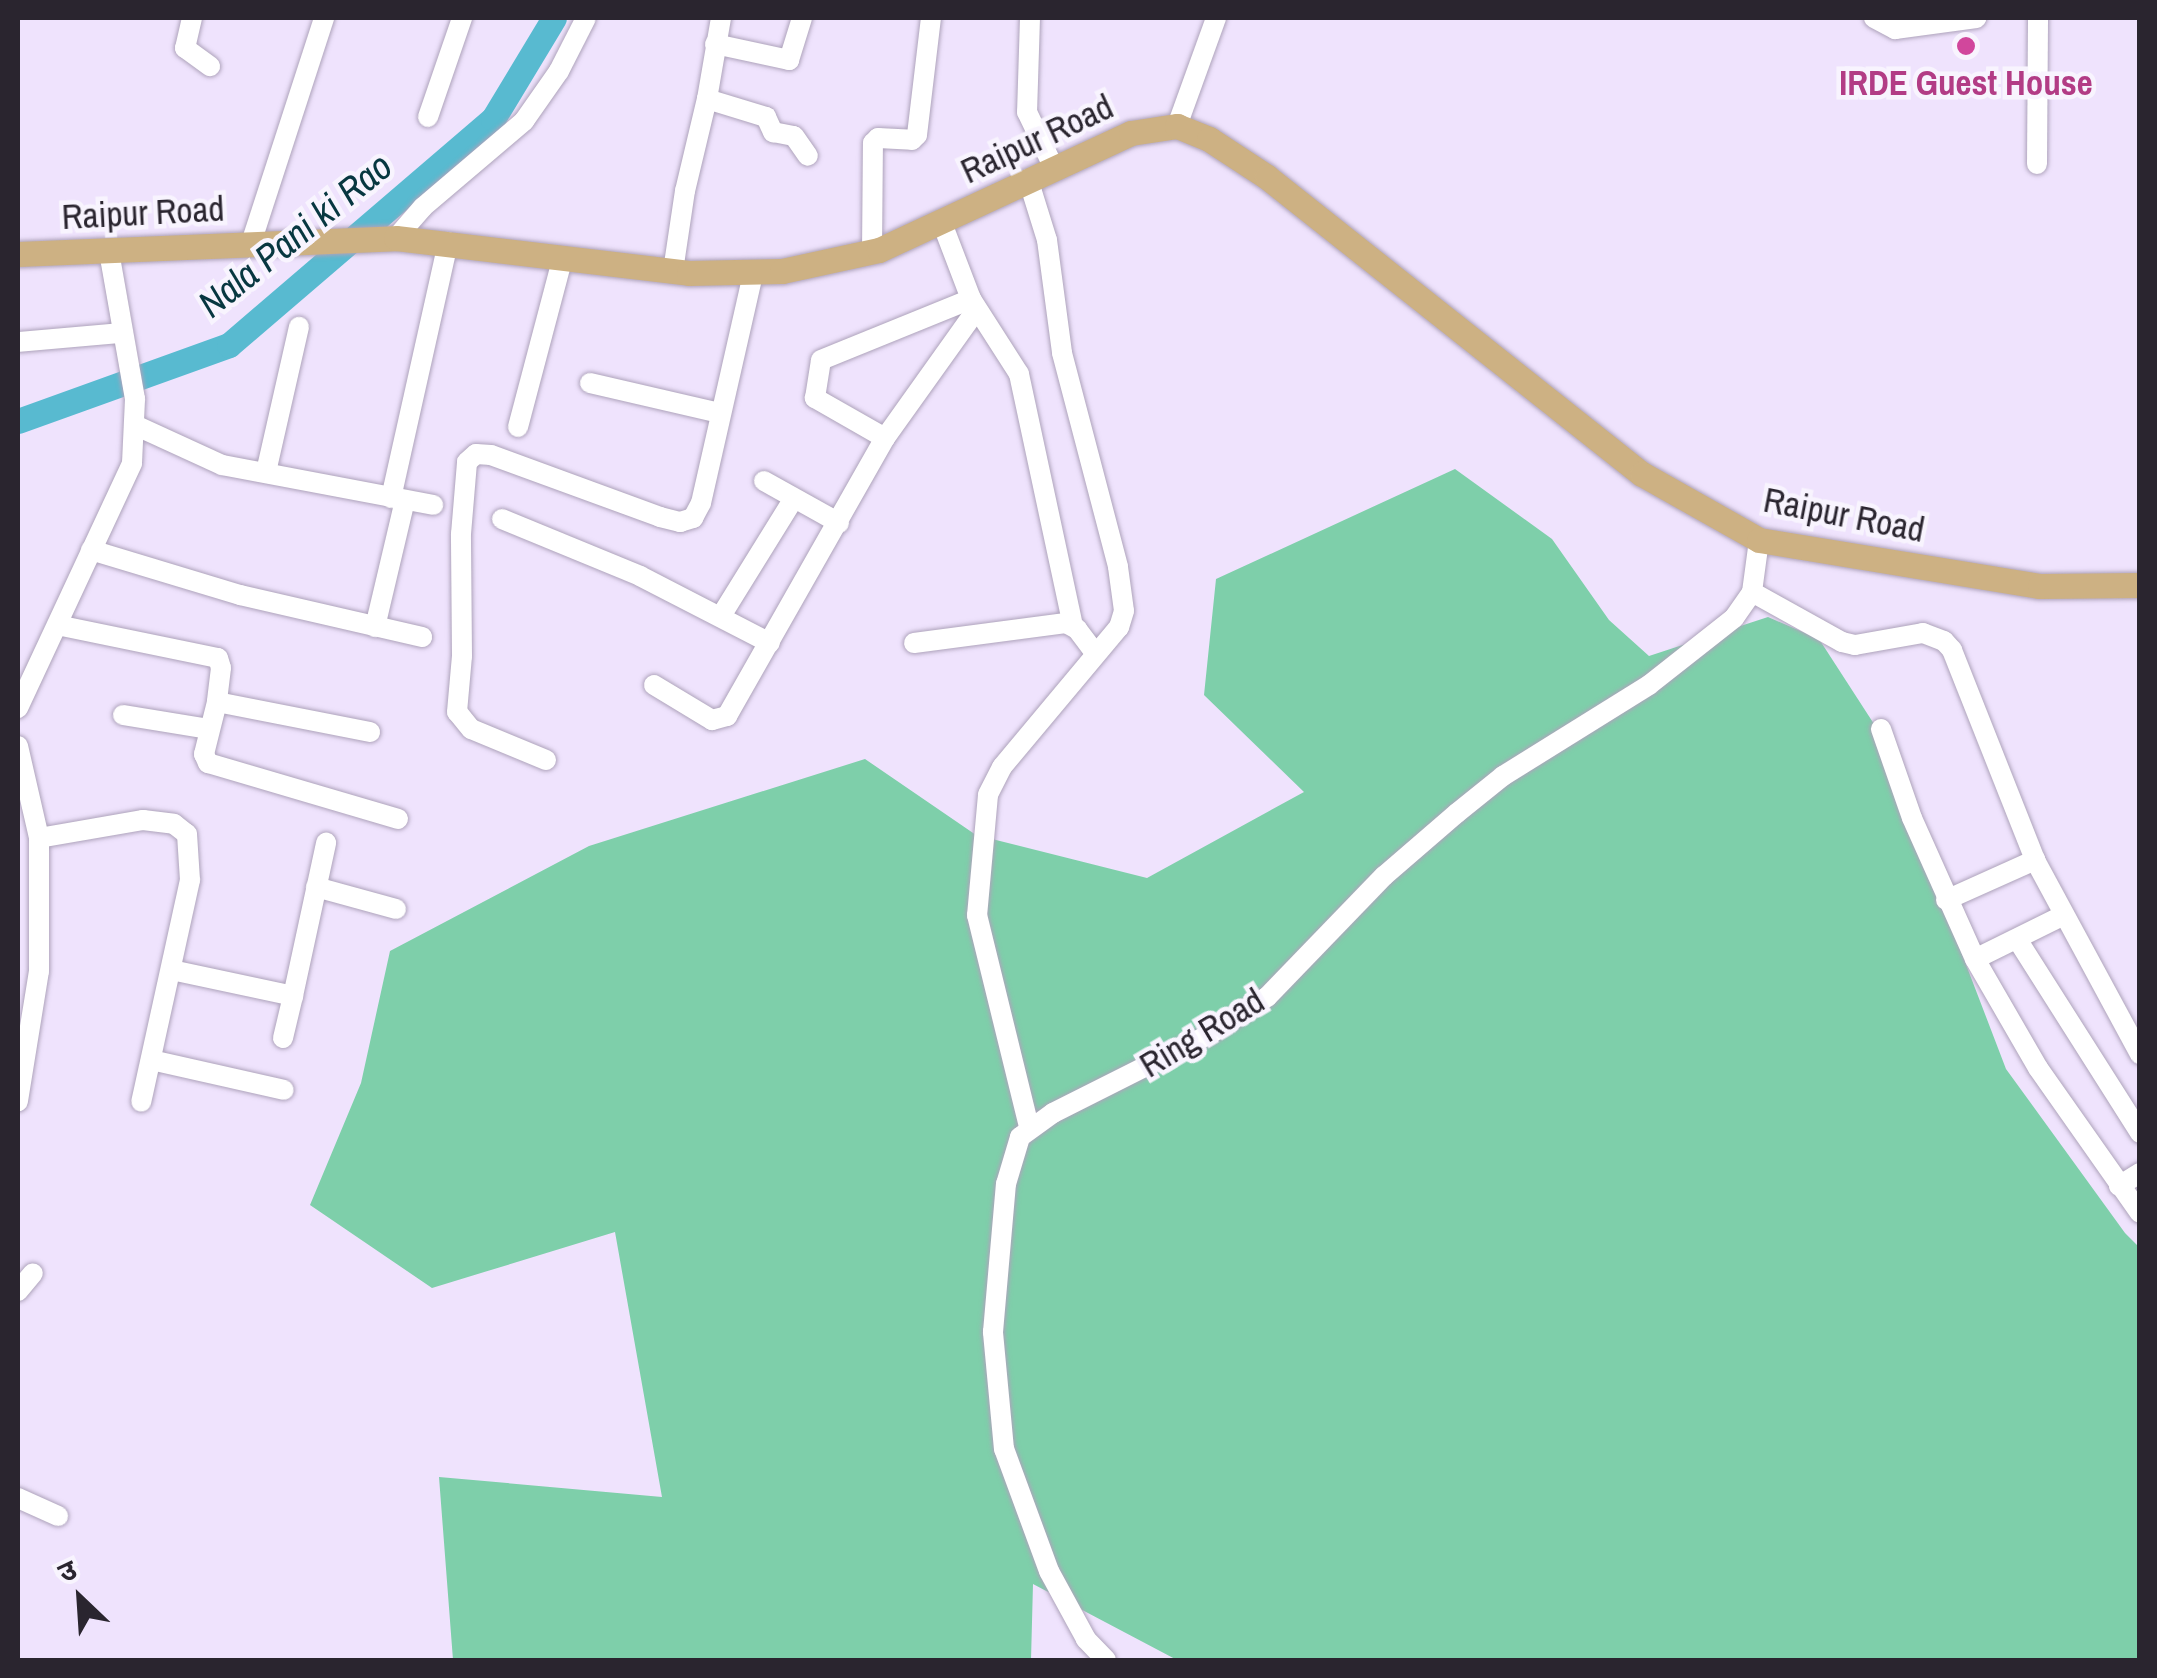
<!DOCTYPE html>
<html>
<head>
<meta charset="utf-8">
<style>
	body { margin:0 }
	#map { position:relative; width:2157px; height:1678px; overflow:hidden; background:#efe3fd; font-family:"Archivo Narrow","Noto Sans Devanagari",sans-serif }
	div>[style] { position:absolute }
	.forest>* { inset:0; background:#7ecfaa }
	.river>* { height:25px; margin:-12.5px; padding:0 12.5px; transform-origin:12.5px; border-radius:12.5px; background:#58bad0 }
	.roads { filter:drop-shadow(0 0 2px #aea3bb) drop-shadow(0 0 2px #aea3bb) }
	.minor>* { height:20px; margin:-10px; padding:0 10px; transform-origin:10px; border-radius:10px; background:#fff }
	.major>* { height:25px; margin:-12.5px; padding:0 12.5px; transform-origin:12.5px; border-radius:12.5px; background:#cdb183 }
	.dots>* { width:28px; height:28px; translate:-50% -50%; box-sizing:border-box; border:5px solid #f8f4fe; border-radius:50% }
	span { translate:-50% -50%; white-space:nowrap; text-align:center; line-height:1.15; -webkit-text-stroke:9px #f8f4fe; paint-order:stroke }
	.hotel-label { font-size:35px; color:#b23c85; font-weight:700 }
	.street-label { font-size:35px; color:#2a252f }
	.water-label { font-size:38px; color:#073740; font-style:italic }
	.frame { position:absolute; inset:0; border:20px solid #2a252f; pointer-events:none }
	.north { position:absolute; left:30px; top:1548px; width:100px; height:100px; -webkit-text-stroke:8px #f8f4fe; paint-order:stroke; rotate:335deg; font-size:28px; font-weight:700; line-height:40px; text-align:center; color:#2a252f }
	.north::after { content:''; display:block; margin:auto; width:35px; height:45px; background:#2a252f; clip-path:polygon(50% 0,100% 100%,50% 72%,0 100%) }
</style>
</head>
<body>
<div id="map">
	<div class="forest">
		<i style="clip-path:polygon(1455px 469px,1552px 539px,1609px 620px,1649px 656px,1768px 617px,1819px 639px,1874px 724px,2006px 1069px,2125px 1233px,2139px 1247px,2139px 1660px,1177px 1660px,1033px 1584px,1031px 1660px,453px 1660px,439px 1477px,662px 1497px,615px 1232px,432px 1288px,310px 1205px,361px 1083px,390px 951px,589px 846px,865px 759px,976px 835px,1147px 878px,1304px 792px,1204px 695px,1216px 579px)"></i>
	</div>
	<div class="river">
		<i style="left:18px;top:421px;width:224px;rotate:-19.8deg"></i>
		<i style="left:229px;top:345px;width:348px;rotate:-40.6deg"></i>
		<i style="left:493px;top:119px;width:118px;rotate:-58.9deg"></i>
	</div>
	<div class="roads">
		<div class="minor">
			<i style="left:192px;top:18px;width:31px;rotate:103deg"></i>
			<i style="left:185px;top:48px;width:31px;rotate:36deg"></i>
			<i style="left:1030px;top:18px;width:94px;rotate:91.8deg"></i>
			<i style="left:1027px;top:112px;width:60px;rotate:64.3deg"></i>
			<i style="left:1874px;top:18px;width:24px;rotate:28deg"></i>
			<i style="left:1895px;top:29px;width:82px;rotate:-7.7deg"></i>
			<i style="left:715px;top:44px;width:76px;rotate:12.2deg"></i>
			<i style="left:789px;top:60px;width:44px;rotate:-72.8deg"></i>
			<i style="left:707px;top:99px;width:82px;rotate:-80.2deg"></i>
			<i style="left:428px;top:117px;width:105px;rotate:-71deg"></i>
			<i style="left:1177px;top:126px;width:115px;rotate:-70.1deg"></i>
			<i style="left:2037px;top:164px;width:146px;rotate:-89.6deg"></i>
			<i style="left:1028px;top:179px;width:64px;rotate:72.7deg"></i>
			<i style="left:1047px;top:240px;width:114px;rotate:82.4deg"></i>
			<i style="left:1062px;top:353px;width:221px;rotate:75.3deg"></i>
			<i style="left:1118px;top:567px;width:44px;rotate:82.2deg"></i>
			<i style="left:1124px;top:611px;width:17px;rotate:107deg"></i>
			<i style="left:1119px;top:627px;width:182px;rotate:129.9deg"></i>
			<i style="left:1002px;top:767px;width:31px;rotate:117deg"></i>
			<i style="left:988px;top:795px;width:121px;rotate:95.2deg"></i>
			<i style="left:977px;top:915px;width:218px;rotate:76.2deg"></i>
			<i style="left:942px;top:223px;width:81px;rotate:69.1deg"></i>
			<i style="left:971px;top:299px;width:89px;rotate:57.4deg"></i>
			<i style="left:1019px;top:374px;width:257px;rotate:77.9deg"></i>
			<i style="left:396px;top:238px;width:41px;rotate:-48.9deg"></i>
			<i style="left:423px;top:207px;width:133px;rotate:-40.4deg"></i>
			<i style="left:524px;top:121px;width:61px;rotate:-55deg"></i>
			<i style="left:559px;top:71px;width:59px;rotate:-63deg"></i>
			<i style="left:251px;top:243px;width:237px;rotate:-72deg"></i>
			<i style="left:872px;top:252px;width:109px;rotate:-89.5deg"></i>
			<i style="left:873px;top:143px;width:7px;rotate:-45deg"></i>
			<i style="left:878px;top:138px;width:34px;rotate:3deg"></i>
			<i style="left:912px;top:140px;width:7px;rotate:-45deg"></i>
			<i style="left:917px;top:135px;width:118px;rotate:-83.2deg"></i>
			<i style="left:673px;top:271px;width:81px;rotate:-81.5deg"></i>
			<i style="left:685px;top:191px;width:95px;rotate:-76.6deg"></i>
			<i style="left:707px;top:99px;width:62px;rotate:17deg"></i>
			<i style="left:766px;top:117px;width:17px;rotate:65deg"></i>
			<i style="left:773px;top:132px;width:21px;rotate:11deg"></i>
			<i style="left:794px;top:136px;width:24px;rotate:55deg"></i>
			<i style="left:18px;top:342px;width:103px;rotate:-5deg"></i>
			<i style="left:590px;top:383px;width:133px;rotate:13deg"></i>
			<i style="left:137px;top:426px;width:94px;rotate:24.6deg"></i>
			<i style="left:222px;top:465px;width:215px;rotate:10.7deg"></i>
			<i style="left:518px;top:427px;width:176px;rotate:-75.2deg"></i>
			<i style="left:885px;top:438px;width:158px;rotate:-54.5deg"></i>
			<i style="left:266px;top:472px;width:149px;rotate:-77.2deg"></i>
			<i style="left:764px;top:481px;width:86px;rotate:29.2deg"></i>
			<i style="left:391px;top:498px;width:262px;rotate:-77.4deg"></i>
			<i style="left:502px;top:519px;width:149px;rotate:22.4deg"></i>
			<i style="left:640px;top:576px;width:146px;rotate:27.3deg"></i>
			<i style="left:91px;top:550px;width:156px;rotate:16.8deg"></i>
			<i style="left:240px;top:595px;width:187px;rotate:13deg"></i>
			<i style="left:1752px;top:592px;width:103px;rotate:29.1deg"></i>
			<i style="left:1842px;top:642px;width:13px;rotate:13deg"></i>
			<i style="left:1855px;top:645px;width:69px;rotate:-10deg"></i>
			<i style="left:1923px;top:633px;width:22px;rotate:21deg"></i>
			<i style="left:1944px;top:641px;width:12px;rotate:48deg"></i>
			<i style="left:1952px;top:650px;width:226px;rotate:68.4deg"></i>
			<i style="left:2035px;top:860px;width:221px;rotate:61.6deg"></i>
			<i style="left:721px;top:616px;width:137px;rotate:-58.2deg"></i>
			<i style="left:57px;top:625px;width:164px;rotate:11.6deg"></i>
			<i style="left:218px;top:658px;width:10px;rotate:73deg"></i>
			<i style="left:221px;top:668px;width:34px;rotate:97deg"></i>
			<i style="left:217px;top:702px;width:54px;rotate:104deg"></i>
			<i style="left:204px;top:754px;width:10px;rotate:66deg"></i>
			<i style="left:208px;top:763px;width:198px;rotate:16.4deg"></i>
			<i style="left:375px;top:627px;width:130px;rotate:-76.7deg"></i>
			<i style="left:914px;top:643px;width:153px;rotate:-7.5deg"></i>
			<i style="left:1066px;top:623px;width:13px;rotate:29deg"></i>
			<i style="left:1077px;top:629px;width:30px;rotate:53deg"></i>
			<i style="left:654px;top:685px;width:68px;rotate:31.1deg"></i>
			<i style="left:712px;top:720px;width:16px;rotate:-15deg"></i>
			<i style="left:727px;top:716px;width:320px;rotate:-60.4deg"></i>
			<i style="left:885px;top:438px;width:81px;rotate:-150.3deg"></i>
			<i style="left:815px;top:398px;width:38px;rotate:-81deg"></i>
			<i style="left:821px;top:360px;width:162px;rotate:-22.1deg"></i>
			<i style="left:217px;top:702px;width:156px;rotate:11.1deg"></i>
			<i style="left:18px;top:708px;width:270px;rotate:-65deg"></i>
			<i style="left:132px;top:463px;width:64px;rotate:-87.3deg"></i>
			<i style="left:135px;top:399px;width:150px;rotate:-100deg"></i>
			<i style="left:123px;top:715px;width:87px;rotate:9.2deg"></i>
			<i style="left:1881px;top:729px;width:94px;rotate:70.8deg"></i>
			<i style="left:1912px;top:818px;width:154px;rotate:65.9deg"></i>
			<i style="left:1975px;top:959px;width:126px;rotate:60deg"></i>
			<i style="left:2038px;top:1068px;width:177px;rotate:54.9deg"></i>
			<i style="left:18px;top:746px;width:94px;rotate:77.1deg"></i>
			<i style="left:39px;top:838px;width:133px;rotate:90deg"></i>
			<i style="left:39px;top:971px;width:132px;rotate:99.2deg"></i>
			<i style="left:546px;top:760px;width:81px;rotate:-157.5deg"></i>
			<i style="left:471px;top:729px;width:22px;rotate:-129deg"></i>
			<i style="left:457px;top:712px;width:56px;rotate:-84.9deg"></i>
			<i style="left:462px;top:656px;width:122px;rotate:-90.5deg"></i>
			<i style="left:461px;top:534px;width:72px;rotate:-85.2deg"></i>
			<i style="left:467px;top:462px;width:12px;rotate:-42deg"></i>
			<i style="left:476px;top:454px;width:15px;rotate:4deg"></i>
			<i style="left:491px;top:455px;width:180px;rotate:20.1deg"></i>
			<i style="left:660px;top:517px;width:21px;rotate:14deg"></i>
			<i style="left:680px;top:522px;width:14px;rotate:-17deg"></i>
			<i style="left:693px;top:518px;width:17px;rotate:-62deg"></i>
			<i style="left:701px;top:503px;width:235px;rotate:-77.2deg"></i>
			<i style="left:39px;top:838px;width:106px;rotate:-9.8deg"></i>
			<i style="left:143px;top:820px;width:31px;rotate:7deg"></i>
			<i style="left:174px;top:824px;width:16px;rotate:38deg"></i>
			<i style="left:187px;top:834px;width:46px;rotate:86.3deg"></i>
			<i style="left:190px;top:880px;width:227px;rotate:102.4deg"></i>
			<i style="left:316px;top:887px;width:83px;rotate:15.4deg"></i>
			<i style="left:1946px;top:900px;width:98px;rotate:-24.2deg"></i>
			<i style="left:2017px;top:939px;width:230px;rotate:57.6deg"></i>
			<i style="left:1975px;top:959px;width:97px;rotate:-26.3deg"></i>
			<i style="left:172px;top:970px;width:124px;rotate:12.1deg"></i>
			<i style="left:293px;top:996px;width:157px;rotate:-77.8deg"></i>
			<i style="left:283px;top:1038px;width:43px;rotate:-76.6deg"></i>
			<i style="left:151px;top:1060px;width:136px;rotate:12.7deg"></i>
			<i style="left:2119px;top:1186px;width:25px;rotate:-32deg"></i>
			<i style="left:18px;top:1291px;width:23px;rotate:-50deg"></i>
			<i style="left:18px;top:1498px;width:44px;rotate:24.2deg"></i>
			<i style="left:1106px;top:1660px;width:29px;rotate:-134deg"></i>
			<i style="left:1086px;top:1639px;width:77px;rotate:-118.6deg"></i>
			<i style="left:1049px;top:1571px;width:130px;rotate:-110.2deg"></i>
			<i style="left:1004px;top:1449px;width:118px;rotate:-95.4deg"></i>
			<i style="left:993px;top:1332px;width:149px;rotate:-85deg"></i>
			<i style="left:1006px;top:1184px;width:49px;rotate:-73.4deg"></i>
			<i style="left:1020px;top:1137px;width:41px;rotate:-36deg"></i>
			<i style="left:1053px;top:1113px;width:176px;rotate:-26.7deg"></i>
			<i style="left:1210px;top:1034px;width:68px;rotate:-33deg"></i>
			<i style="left:1267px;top:997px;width:168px;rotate:-46deg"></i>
			<i style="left:1384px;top:876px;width:96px;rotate:-40.8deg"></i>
			<i style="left:1457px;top:813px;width:59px;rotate:-38.8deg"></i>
			<i style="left:1503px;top:776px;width:172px;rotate:-31.9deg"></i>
			<i style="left:1649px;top:685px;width:108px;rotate:-38.2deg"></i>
			<i style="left:1734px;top:618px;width:32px;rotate:-55deg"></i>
			<i style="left:1752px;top:592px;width:52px;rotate:-82.3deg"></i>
		</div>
		<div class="major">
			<i style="left:18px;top:254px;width:378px;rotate:-2.4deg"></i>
			<i style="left:396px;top:238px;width:295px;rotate:6.8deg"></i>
			<i style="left:689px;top:273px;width:93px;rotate:-1.2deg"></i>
			<i style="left:782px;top:271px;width:99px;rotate:-12.2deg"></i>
			<i style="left:879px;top:250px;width:278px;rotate:-24.9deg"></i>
			<i style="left:1131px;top:133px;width:47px;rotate:-8.7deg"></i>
			<i style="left:1177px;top:126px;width:35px;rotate:22deg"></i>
			<i style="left:1209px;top:139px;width:69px;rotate:33.2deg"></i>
			<i style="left:1267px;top:177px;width:478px;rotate:38.4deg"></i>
			<i style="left:1642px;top:474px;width:134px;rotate:29.4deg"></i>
			<i style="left:1759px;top:540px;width:285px;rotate:9.3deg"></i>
			<i style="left:2040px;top:586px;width:100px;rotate:-0.6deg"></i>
		</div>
	</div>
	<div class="dots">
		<i style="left:1966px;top:46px;background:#d1479c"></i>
	</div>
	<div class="hotel-label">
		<span style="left:1966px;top:83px">IRDE Guest House</span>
	</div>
	<div class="street-label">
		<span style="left:1037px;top:139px;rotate:-25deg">Raipur Road</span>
		<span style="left:143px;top:213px;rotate:-3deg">Raipur Road</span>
		<span style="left:1844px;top:515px;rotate:11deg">Raipur Road</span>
		<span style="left:1202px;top:1033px;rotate:-31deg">Ring Road</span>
	</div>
	<div class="water-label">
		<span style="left:295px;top:235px;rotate:-39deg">Nala Pani ki Rao</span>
	</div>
	<div class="frame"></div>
	<div class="north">उ</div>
</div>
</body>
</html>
